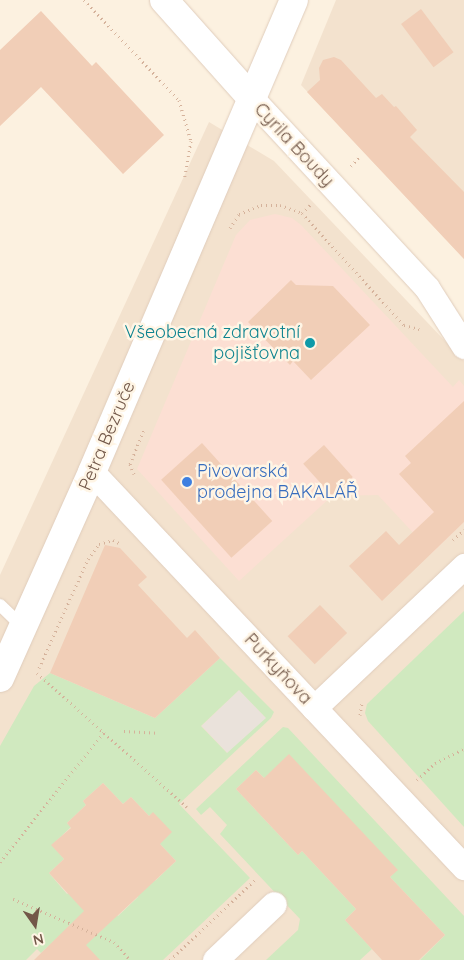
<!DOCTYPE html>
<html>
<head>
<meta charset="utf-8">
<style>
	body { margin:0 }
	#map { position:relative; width:464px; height:960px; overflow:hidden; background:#fcf1e0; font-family:Quicksand,sans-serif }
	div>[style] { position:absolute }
	.residential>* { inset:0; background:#f3e2ce }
	.commercial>* { inset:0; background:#fcdfd3 }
	.industrial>* { inset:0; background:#eae2db; transform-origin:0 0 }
	.green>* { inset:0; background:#d0e9bf }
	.building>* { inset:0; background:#f1ceb7; transform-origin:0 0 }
	.path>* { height:3px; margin-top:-1.5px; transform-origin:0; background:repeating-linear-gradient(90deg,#d5b29b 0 1px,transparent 0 5px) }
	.roads { filter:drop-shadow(0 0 1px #e0cdbc) drop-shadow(0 0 1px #e0cdbc) }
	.service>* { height:12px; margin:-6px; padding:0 6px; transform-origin:6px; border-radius:6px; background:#fff }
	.minor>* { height:25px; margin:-12.5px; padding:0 12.5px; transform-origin:12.5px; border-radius:12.5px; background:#fff }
	.tertiary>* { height:28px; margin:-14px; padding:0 14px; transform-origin:14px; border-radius:14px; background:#fff }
	.dots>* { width:14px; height:14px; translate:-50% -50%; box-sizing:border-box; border:2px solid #fff5e5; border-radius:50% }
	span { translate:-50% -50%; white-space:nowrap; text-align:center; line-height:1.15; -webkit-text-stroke:5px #fff5e5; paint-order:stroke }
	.street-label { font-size:18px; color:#725748 }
	.culture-label { font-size:18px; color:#0d838f }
	.right { translate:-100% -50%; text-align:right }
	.shop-label { font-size:18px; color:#366cbe }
	.left { translate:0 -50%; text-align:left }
	.north { position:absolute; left:10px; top:900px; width:50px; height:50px; -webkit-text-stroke:4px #fff5e5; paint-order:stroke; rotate:167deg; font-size:14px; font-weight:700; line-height:20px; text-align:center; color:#725748 }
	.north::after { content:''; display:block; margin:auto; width:18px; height:22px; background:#725748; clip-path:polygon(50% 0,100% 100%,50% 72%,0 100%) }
</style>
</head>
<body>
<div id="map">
	<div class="residential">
		<i style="clip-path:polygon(336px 0,464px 0,464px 259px,301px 85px)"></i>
		<i style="clip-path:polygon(209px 122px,274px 161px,464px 361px,464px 960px,0 960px,0 575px)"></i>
	</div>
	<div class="commercial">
		<i style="clip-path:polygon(275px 214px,292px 218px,301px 225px,453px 387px,459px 380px,464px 386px,464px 522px,432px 553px,378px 495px,332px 496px,239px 581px,137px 469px,236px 235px,250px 220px)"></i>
	</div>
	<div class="industrial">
		<i style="left:239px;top:690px;width:39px;height:52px;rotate:46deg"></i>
	</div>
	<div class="green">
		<i style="clip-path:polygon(464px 611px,464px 827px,368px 721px,365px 713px,367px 704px)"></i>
		<i style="clip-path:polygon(evenodd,220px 658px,274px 712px,271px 718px,179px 804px,250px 878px,163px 960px,100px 960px,60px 935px,41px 953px,37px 949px,26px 960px,0 960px,0 746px,34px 686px,50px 673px,155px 718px,220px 658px,239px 690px,266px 718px,227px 753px,201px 726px,239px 690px,220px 658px,103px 783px,123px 804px,131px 797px,149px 816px,153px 813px,160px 844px,176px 861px,156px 880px,134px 893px,138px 897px,118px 916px,101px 899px,71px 891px,67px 894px,49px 873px,64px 859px,52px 845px,71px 827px,67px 823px,86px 805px,83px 801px,103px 783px)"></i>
		<i style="clip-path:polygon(283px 727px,288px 728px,464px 916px,464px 960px,420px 960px,445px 935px,390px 877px,397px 870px,264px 778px,256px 770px,236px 789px,298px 855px,302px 851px,356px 909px,345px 920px,372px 949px,360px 960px,266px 960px,298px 930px,300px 919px,220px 834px,227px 825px,210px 807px,201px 815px,196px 809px)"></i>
	</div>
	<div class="building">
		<i style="left:421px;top:9px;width:54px;height:25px;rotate:53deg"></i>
		<i style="clip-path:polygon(41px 11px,92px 66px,96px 62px,164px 135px,123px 174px,41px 87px,0 126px,0 50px)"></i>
		<i style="clip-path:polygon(334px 57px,341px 60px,376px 98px,382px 94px,394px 107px,396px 106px,417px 130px,410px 137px,464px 192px,464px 259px,307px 92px,320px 80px,319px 68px,323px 60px)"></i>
		<i style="clip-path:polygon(291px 280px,296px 285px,333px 286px,370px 325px,311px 380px,293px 361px,290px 365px,248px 322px)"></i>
		<i style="clip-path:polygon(464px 401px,464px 522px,382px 601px,349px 566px,386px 531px,399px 545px,434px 512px,399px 474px,411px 463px,405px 456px)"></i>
		<i style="left:202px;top:443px;width:105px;height:55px;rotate:48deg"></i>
		<i style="left:324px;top:445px;width:43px;height:28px;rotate:48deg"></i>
		<i style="clip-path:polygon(105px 545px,120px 548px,147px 577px,138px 585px,187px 638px,195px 630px,220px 658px,155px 718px,50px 673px)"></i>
		<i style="left:320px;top:605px;width:39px;height:45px;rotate:46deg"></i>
		<i style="clip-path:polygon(289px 754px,398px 870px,390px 877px,445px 935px,419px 960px,382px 960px,345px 920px,356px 909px,302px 851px,298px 855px,236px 789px,256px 770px,264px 778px)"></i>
		<i style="clip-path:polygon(103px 783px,123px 804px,131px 797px,149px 816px,153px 812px,172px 832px,160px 844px,176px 861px,86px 945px,100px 960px,34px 960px,84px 911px,49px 873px,64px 859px,51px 845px,71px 828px,67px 823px,86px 805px,83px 801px)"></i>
	</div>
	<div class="path">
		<i style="left:84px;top:0;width:138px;rotate:46.5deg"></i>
		<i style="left:179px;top:100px;width:43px;rotate:73.7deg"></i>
		<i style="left:191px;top:141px;width:39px;rotate:100deg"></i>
		<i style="left:351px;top:166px;width:12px;rotate:-48deg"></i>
		<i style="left:302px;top:213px;width:14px;rotate:-45deg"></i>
		<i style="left:239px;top:214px;width:24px;rotate:-22deg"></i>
		<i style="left:261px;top:205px;width:19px"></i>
		<i style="left:280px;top:205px;width:23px;rotate:20deg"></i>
		<i style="left:302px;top:213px;width:151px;rotate:47.7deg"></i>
		<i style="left:404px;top:325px;width:16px;rotate:15deg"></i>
		<i style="left:230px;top:228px;width:17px;rotate:-57deg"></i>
		<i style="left:134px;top:474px;width:11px;rotate:-112deg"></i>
		<i style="left:130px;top:464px;width:38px;rotate:-68deg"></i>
		<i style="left:453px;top:540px;width:15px;rotate:-42deg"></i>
		<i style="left:39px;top:668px;width:120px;rotate:-65.8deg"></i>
		<i style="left:88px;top:559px;width:19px;rotate:-54deg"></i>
		<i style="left:99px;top:544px;width:15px;rotate:-16deg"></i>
		<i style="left:113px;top:540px;width:7px;rotate:27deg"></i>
		<i style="left:37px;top:673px;width:201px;rotate:41.8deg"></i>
		<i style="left:360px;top:715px;width:13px;rotate:-81deg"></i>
		<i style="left:124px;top:731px;width:33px;rotate:3deg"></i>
		<i style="left:417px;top:780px;width:25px;rotate:-43deg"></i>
		<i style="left:435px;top:763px;width:32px;rotate:-26deg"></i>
		<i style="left:0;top:862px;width:166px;rotate:-51.3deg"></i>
		<i style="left:13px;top:899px;width:110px;rotate:23.1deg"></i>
		<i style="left:114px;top:942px;width:24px;rotate:48deg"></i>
		<i style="left:170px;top:960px;width:118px;rotate:-43.3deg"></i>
	</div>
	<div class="roads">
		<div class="service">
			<i style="left:0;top:605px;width:32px;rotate:44deg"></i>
		</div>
		<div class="minor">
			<i style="left:253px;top:100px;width:256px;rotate:47.2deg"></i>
			<i style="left:427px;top:288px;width:69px;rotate:57.5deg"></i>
			<i style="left:92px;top:472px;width:543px;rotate:46.72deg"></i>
			<i style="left:314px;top:708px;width:207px;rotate:-43.4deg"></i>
			<i style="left:215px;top:960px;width:81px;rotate:-43.5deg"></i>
		</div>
		<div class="tertiary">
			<i style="left:164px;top:0;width:134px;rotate:48.3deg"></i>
			<i style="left:0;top:678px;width:226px;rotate:-65.9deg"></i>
			<i style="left:92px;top:472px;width:513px;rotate:-66.83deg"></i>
		</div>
	</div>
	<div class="dots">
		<i style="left:310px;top:343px;background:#0f9aa8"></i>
		<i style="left:187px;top:482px;background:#3f7fe0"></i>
	</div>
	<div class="street-label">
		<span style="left:294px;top:145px;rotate:47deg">Cyrila Boudy</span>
		<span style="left:107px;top:436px;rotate:-67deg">Petra Bezruče</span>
		<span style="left:278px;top:669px;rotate:47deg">Purkyňova</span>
	</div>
	<div class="culture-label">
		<span class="right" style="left:300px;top:343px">Všeobecná zdravotní<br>pojišťovna</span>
	</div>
	<div class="shop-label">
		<span class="left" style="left:197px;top:482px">Pivovarská<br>prodejna BAKALÁŘ</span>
	</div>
	<div class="north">N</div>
</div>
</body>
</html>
